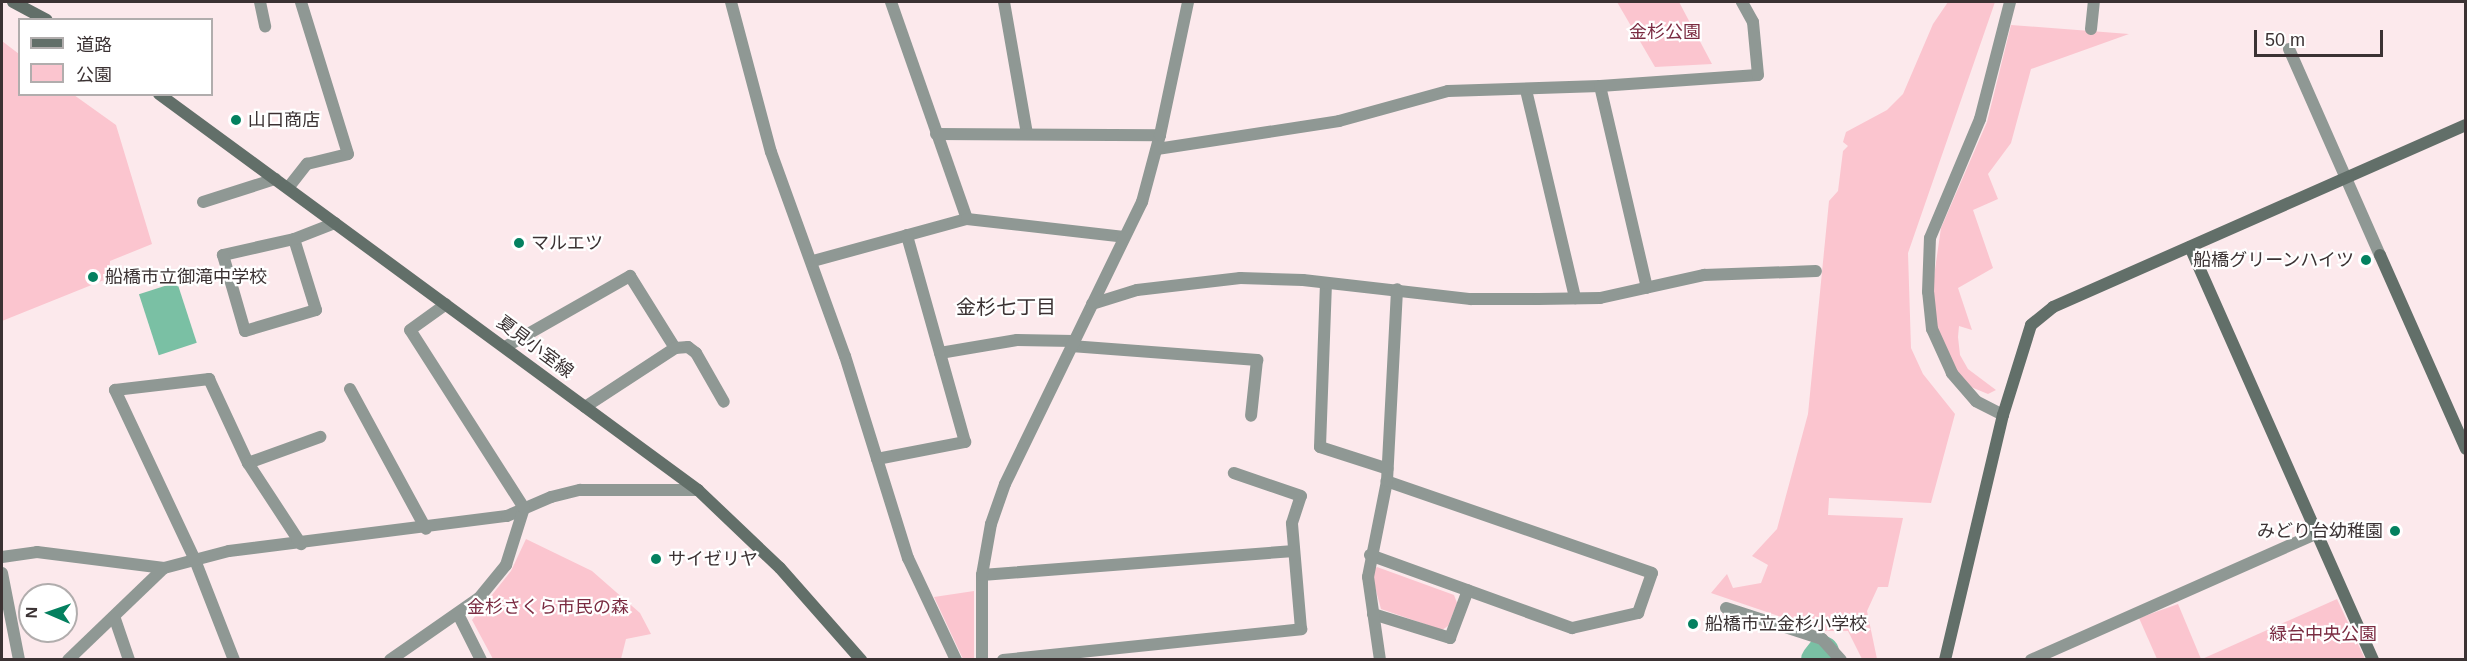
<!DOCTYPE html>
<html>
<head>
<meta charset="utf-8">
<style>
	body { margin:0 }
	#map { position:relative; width:2467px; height:661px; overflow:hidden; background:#fce9ec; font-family:Arial,"Noto Sans JP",sans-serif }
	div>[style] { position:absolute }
	.green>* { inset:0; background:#fbc5cf }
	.water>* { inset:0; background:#7ac0a4; transform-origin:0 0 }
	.river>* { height:32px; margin:-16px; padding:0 16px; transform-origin:16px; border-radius:16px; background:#7ac0a4 }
	.street>* { height:12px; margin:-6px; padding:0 6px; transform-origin:6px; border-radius:6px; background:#8f9894 }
	.secondary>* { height:12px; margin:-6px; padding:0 6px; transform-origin:6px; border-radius:6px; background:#626f69 }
	.dots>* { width:16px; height:16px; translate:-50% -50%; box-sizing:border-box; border:3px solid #fff; border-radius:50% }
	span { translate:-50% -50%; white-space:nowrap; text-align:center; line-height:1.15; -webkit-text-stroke:4.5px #fff; paint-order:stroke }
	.park-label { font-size:18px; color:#7b2c42 }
	.poi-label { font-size:18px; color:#3b3233 }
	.left { translate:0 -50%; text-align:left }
	.right { translate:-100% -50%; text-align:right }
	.street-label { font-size:18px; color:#3b3233 }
	.neighbourhood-label { font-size:20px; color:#3b3233 }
	.frame { position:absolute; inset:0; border:3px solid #3b3233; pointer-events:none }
	.legend { position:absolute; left:18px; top:18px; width:195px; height:78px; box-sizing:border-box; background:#fff; border:2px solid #b1adad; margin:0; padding:8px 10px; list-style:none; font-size:18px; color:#3b3233 }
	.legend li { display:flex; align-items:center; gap:12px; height:30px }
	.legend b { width:30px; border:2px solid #b1adad }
	.north { position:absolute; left:18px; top:583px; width:60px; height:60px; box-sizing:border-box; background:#fff; border:2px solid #b1adad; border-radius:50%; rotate:272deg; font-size:16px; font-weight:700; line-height:24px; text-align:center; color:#3b3233 }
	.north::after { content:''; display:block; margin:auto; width:21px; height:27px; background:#04805f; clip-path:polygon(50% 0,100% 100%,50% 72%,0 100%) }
	.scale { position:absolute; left:2254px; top:30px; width:129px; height:27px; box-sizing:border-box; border:3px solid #3b3233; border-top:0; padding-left:8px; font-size:18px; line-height:21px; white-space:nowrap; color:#3b3233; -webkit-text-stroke:4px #fff; paint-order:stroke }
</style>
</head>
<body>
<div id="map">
	<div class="green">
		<i style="clip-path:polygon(1617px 2px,1679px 2px,1712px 64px,1655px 67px)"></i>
		<i style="clip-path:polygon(1948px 2px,1995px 2px,1908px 253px,1911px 348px,1923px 374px,1955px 414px,1931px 503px,1829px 498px,1828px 515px,1903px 518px,1888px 587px,1878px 587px,1867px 611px,1877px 659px,1862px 659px,1848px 631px,1823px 631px,1711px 593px,1727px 574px,1733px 588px,1761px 583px,1768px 565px,1752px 556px,1777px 529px,1808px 414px,1829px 201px,1838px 191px,1843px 151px,1848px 146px,1843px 142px,1846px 132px,1887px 110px,1903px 94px,1933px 24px)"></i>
		<i style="clip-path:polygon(2011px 25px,2129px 34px,2031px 69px,2011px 143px,1988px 174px,1998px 199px,1973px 210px,1993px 268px,1958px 288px,1972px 330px,1959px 326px,1958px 337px,1960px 355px,1968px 369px,1996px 390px,1988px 394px,1971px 387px,1957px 371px,1937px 328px,1932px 290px,1941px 228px,1987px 122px)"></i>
		<i style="clip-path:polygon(2px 41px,19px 54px,20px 94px,74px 95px,116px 125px,152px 244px,110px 261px,109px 278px,2px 321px)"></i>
		<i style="clip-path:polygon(526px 539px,592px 571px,640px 613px,651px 634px,626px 639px,621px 659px,493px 659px,472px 620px,511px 571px)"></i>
		<i style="clip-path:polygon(1377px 567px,1454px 595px,1457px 603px,1448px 626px,1442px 630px,1381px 609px,1371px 572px)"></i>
		<i style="clip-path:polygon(974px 591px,974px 659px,963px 659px,934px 597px)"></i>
		<i style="clip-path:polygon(2337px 599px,2365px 659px,2202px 659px)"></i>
		<i style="clip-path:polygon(2178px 604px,2201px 659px,2157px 659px,2139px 618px)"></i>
	</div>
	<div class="water">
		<i style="left:177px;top:282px;width:64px;height:40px;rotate:72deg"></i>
	</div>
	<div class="river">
		<i style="left:1817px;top:660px;width:10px;rotate:-53deg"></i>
	</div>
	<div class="street">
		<i style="left:260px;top:2px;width:25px;rotate:78deg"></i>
		<i style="left:731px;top:2px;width:155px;rotate:75.1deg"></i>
		<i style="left:771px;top:152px;width:217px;rotate:70.1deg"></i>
		<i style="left:845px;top:356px;width:212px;rotate:72.7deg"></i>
		<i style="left:908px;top:558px;width:113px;rotate:64.8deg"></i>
		<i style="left:891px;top:2px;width:230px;rotate:70.7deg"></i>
		<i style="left:1004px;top:2px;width:134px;rotate:80.1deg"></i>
		<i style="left:2091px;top:29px;width:27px;rotate:-84deg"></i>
		<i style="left:2289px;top:49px;width:225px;rotate:66.2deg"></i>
		<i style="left:1600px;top:86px;width:207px;rotate:76.9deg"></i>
		<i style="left:1526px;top:90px;width:214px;rotate:76.7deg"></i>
		<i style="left:936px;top:134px;width:224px;rotate:0.3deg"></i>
		<i style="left:1157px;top:149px;width:184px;rotate:-8.7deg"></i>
		<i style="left:1339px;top:121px;width:113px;rotate:-15.4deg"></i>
		<i style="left:1448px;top:91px;width:152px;rotate:-1.9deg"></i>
		<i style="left:1600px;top:86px;width:158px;rotate:-4deg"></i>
		<i style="left:1758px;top:75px;width:53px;rotate:-95.4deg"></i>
		<i style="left:1753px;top:22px;width:23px;rotate:-119deg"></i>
		<i style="left:288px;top:188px;width:31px;rotate:-52deg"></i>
		<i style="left:307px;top:164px;width:42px;rotate:-13.7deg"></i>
		<i style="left:348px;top:154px;width:159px;rotate:-107.2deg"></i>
		<i style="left:203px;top:202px;width:76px;rotate:-17.7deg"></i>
		<i style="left:294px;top:239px;width:73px;rotate:167.3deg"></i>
		<i style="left:223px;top:255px;width:79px;rotate:73.9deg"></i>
		<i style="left:245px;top:331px;width:74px;rotate:-16.5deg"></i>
		<i style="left:316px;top:310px;width:74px;rotate:-107.2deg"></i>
		<i style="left:294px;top:239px;width:44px;rotate:-21.3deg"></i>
		<i style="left:813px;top:261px;width:160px;rotate:-15.3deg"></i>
		<i style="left:967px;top:219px;width:158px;rotate:6.5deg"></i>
		<i style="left:1326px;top:283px;width:164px;rotate:92.1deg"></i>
		<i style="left:1320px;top:447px;width:71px;rotate:17.9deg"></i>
		<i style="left:1092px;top:304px;width:47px;rotate:-17.3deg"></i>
		<i style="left:1137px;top:290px;width:104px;rotate:-6.6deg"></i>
		<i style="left:1240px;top:278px;width:63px;rotate:1.8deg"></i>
		<i style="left:1303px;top:280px;width:169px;rotate:6.5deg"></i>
		<i style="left:1471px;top:299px;width:67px"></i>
		<i style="left:1538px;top:299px;width:62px;rotate:-0.9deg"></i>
		<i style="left:1600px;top:298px;width:107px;rotate:-12.5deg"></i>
		<i style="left:1704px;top:275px;width:112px;rotate:-2deg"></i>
		<i style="left:1071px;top:346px;width:187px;rotate:4.3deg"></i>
		<i style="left:1257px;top:360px;width:56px;rotate:96.1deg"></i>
		<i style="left:505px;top:347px;width:144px;rotate:-29.6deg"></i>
		<i style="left:630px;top:276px;width:85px;rotate:58deg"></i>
		<i style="left:940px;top:353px;width:78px;rotate:-9.6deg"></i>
		<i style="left:1017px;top:340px;width:57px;rotate:1deg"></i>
		<i style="left:350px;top:389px;width:159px;rotate:61.5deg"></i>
		<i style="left:585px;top:407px;width:108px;rotate:-33.2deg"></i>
		<i style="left:675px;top:348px;width:13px;rotate:-4deg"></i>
		<i style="left:688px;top:347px;width:10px;rotate:37deg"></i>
		<i style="left:696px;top:353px;width:56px;rotate:60.3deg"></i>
		<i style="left:2003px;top:415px;width:30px;rotate:-153deg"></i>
		<i style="left:1976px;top:401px;width:37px;rotate:-131deg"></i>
		<i style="left:1952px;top:373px;width:48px;rotate:-114.4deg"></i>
		<i style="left:1932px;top:329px;width:37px;rotate:-96deg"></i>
		<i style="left:1928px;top:292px;width:54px;rotate:-87.9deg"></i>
		<i style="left:1930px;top:238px;width:129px;rotate:-67.2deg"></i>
		<i style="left:1980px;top:119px;width:121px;rotate:-75.6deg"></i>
		<i style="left:877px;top:459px;width:90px;rotate:-10.9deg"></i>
		<i style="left:965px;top:442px;width:215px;rotate:-105.7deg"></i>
		<i style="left:248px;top:463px;width:77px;rotate:-19.9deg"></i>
		<i style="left:1370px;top:555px;width:215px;rotate:19.9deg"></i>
		<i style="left:1572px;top:628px;width:68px;rotate:-12.8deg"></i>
		<i style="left:1638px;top:613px;width:42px;rotate:-70.7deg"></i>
		<i style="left:1652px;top:573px;width:281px;rotate:-160.9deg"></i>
		<i style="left:2px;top:557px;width:35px;rotate:-8deg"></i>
		<i style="left:37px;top:552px;width:128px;rotate:7.2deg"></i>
		<i style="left:164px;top:568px;width:67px;rotate:-14.7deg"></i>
		<i style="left:229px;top:551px;width:280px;rotate:-7.2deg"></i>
		<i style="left:507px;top:516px;width:48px;rotate:-23.4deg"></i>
		<i style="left:551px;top:497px;width:30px;rotate:-14deg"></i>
		<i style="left:580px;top:490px;width:118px"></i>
		<i style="left:2px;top:573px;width:89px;rotate:78.9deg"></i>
		<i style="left:982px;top:575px;width:313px;rotate:-4.4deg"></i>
		<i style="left:1726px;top:608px;width:101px;rotate:17.9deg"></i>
		<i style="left:1822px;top:639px;width:28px;rotate:48deg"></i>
		<i style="left:1373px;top:614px;width:81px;rotate:17.3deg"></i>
		<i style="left:1450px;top:638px;width:51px;rotate:-69.4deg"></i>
		<i style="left:459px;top:616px;width:49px;rotate:63.4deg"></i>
		<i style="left:115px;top:619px;width:43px;rotate:71.1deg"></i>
		<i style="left:68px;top:660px;width:133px;rotate:-43.8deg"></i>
		<i style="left:234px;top:660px;width:107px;rotate:-111.3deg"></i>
		<i style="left:195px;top:560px;width:188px;rotate:-115.2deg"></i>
		<i style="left:115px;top:390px;width:95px;rotate:-6.7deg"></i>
		<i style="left:209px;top:379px;width:93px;rotate:65.1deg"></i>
		<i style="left:248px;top:463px;width:97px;rotate:56.8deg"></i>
		<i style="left:390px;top:660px;width:108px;rotate:-34.9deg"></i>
		<i style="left:479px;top:598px;width:43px;rotate:-50.7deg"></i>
		<i style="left:506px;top:565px;width:60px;rotate:-72.5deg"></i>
		<i style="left:524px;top:508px;width:211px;rotate:-122.6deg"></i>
		<i style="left:410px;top:330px;width:44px;rotate:-35.8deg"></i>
		<i style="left:982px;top:660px;width:85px;rotate:-90deg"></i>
		<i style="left:982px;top:575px;width:52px;rotate:-80deg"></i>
		<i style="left:991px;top:524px;width:42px;rotate:-70.7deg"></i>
		<i style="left:1005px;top:484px;width:314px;rotate:-64.1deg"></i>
		<i style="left:1142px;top:202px;width:69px;rotate:-75deg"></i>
		<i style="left:1160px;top:135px;width:136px;rotate:-78.1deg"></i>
		<i style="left:1003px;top:660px;width:300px;rotate:-5.9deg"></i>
		<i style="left:1301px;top:629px;width:106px;rotate:-94.9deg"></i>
		<i style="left:1292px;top:523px;width:28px;rotate:-72deg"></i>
		<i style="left:1301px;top:496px;width:71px;rotate:-161.1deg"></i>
		<i style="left:1380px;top:660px;width:84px;rotate:-98.2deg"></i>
		<i style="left:1368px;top:577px;width:98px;rotate:-78.8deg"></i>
		<i style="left:1387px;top:481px;width:192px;rotate:-87deg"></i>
		<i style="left:2031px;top:660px;width:314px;rotate:-23.9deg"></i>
	</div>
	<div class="secondary">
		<i style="left:13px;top:2px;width:38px;rotate:28deg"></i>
		<i style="left:159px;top:94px;width:669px;rotate:36.3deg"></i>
		<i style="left:698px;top:490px;width:113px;rotate:43.6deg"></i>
		<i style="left:780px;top:568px;width:123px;rotate:48.6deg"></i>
		<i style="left:2190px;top:247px;width:452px;rotate:66.1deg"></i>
		<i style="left:2380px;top:255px;width:212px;rotate:66.1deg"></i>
		<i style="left:1945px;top:660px;width:252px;rotate:-76.7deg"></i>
		<i style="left:2003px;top:415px;width:94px;rotate:-72.7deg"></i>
		<i style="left:2031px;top:325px;width:28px;rotate:-39deg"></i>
		<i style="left:2053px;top:307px;width:451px;rotate:-23.8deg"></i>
	</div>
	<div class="dots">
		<i style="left:236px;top:120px;background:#04805f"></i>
		<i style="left:519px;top:243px;background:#04805f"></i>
		<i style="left:2366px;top:260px;background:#04805f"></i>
		<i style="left:93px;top:277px;background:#04805f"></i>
		<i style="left:2395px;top:531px;background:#04805f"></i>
		<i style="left:656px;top:559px;background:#04805f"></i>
		<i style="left:1693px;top:624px;background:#04805f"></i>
	</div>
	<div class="park-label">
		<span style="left:1665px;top:32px">金杉公園</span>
		<span style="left:548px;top:607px">金杉さくら市民の森</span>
		<span style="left:2323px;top:634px">緑台中央公園</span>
	</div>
	<div class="poi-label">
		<span class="left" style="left:248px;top:120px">山口商店</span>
		<span class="left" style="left:531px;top:243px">マルエツ</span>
		<span class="right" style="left:2354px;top:260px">船橋グリーンハイツ</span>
		<span class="left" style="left:105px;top:277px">船橋市立御滝中学校</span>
		<span class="right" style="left:2383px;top:531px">みどり台幼稚園</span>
		<span class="left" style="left:668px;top:559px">サイゼリヤ</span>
		<span class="left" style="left:1705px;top:624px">船橋市立金杉小学校</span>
	</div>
	<div class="street-label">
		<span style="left:535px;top:347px;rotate:37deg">夏見小室線</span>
	</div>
	<div class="neighbourhood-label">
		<span style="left:1006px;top:307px">金杉七丁目</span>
	</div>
	<div class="frame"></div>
	<ul class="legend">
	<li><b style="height:8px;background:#626f69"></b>道路</li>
	<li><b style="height:16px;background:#fbc5cf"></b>公園</li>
	</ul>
	<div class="north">N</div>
	<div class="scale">50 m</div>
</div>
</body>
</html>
